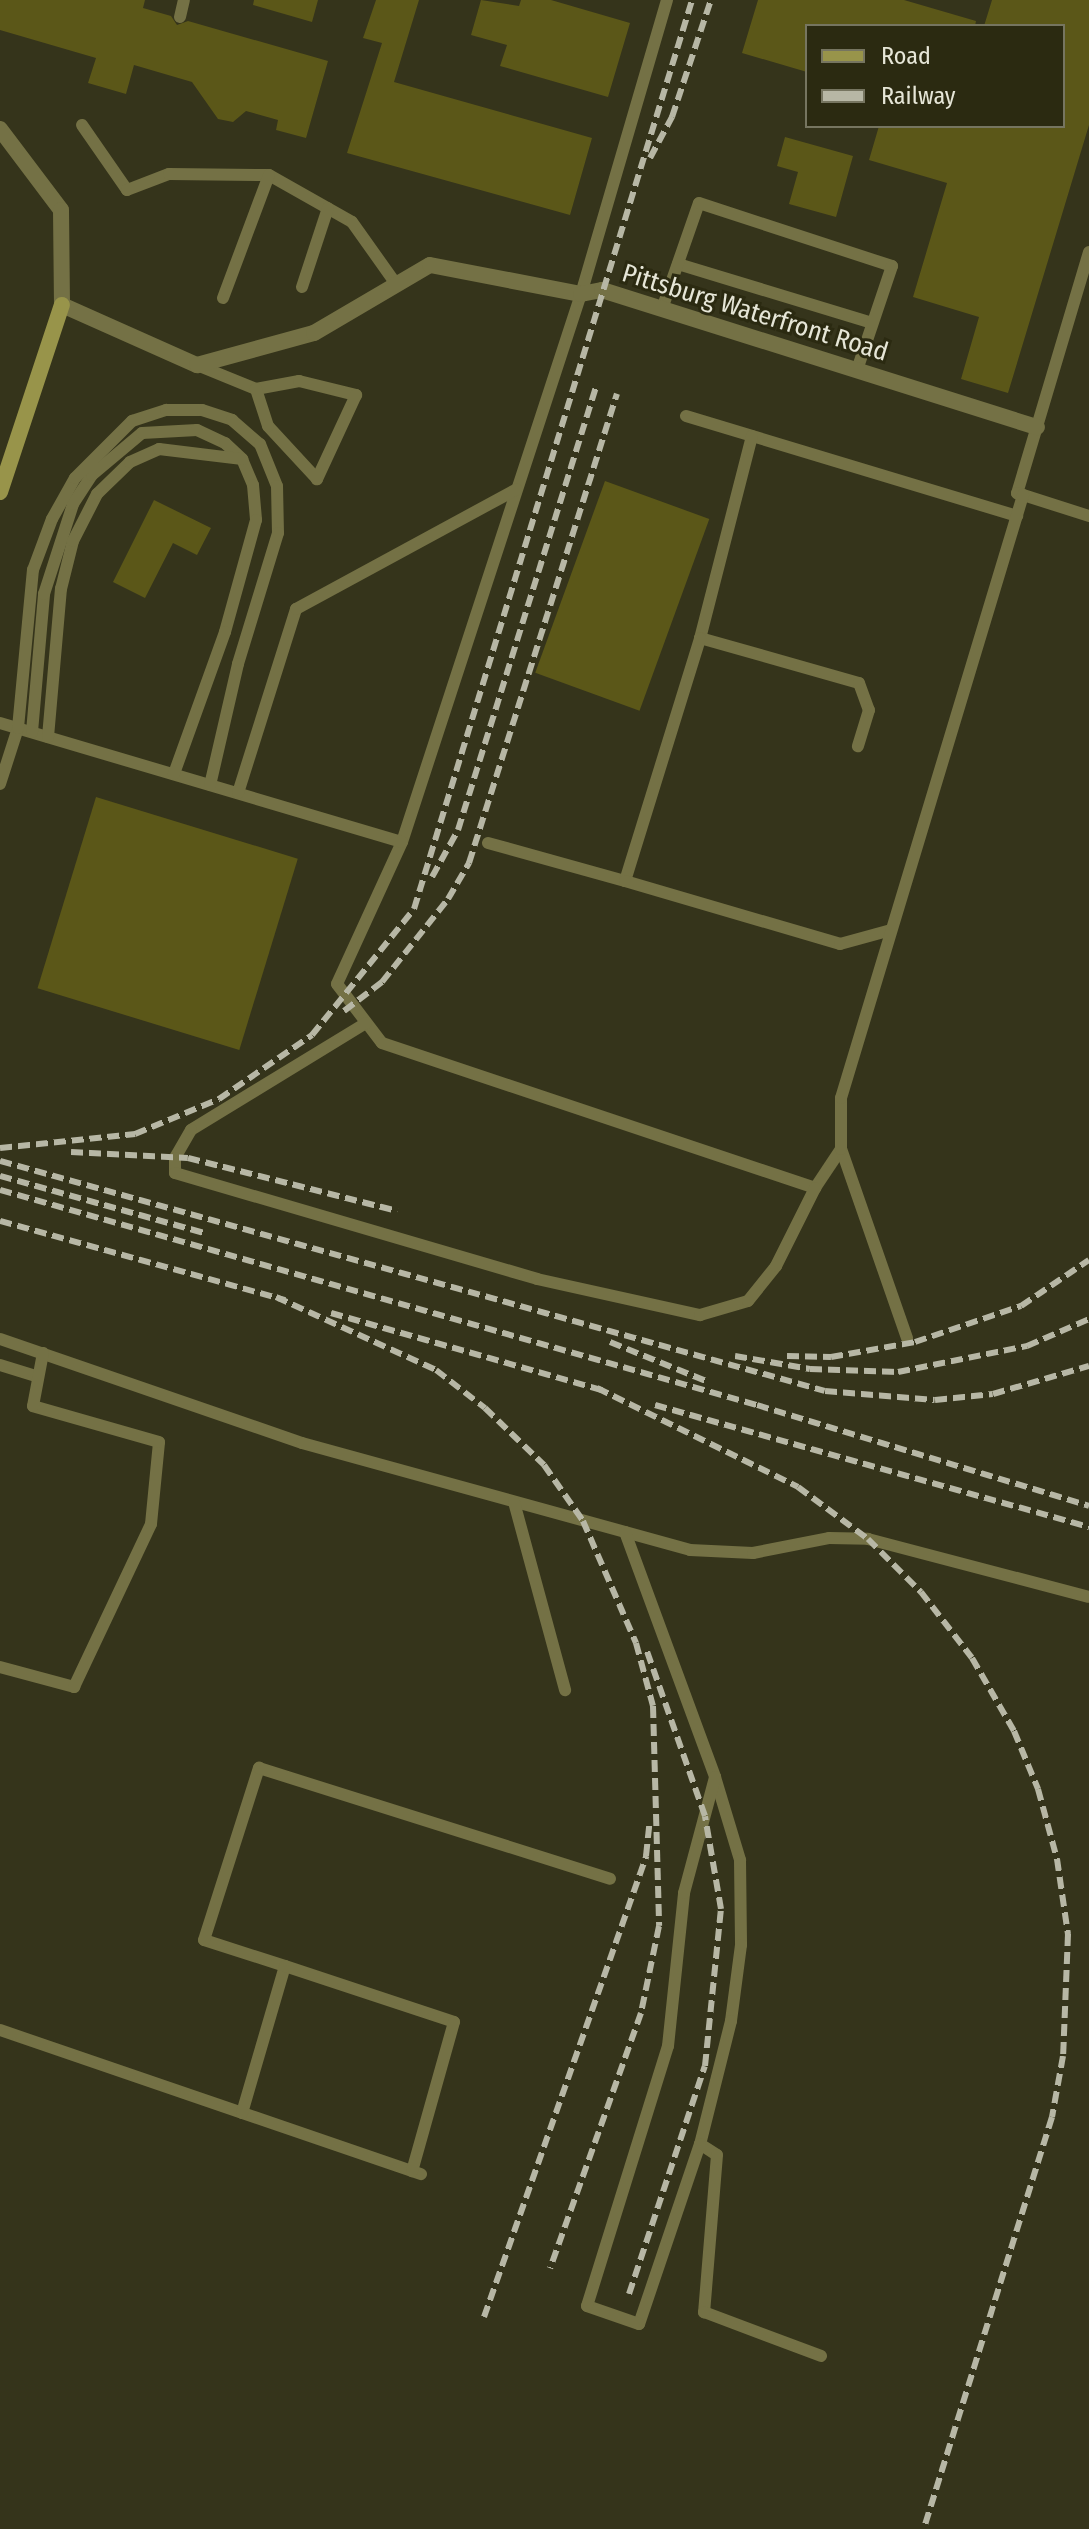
<!DOCTYPE html>
<html>
<head>
<meta charset="utf-8">
<style>
	body { margin:0 }
	#map { position:relative; width:1089px; height:2529px; overflow:hidden; background:#35341b; font-family:"Fira Sans Condensed",sans-serif }
	div>[style] { position:absolute }
	.building>* { inset:0; background:#5b5718; transform-origin:0 0 }
	.lane>* { height:12px; margin:-6px; padding:0 6px; transform-origin:6px; border-radius:6px; background:#747145 }
	.street>* { height:16px; margin:-8px; padding:0 8px; transform-origin:8px; border-radius:8px; background:#747145 }
	.secondary>* { height:16px; margin:-8px; padding:0 8px; transform-origin:8px; border-radius:8px; background:#98944a }
	.rail>* { height:6px; margin-top:-3px; transform-origin:0; background:repeating-linear-gradient(90deg,#b7b7a5 0 12px,transparent 0 18px) }
	span { translate:-50% -50%; white-space:nowrap; text-align:center; line-height:1.15; -webkit-text-stroke:6px #2b2a11; paint-order:stroke }
	.street-label { font-size:26px; color:#e6e6d7 }
	.legend { position:absolute; left:805px; top:24px; width:260px; height:104px; box-sizing:border-box; background:#2b2a11; border:2px solid #767560; margin:0; padding:10px 14px; list-style:none; font-size:24px; color:#e6e6d7 }
	.legend li { display:flex; align-items:center; gap:16px; height:40px }
	.legend b { width:40px; border:2px solid #767560 }
</style>
</head>
<body>
<div id="map">
	<div class="building">
		<i style="clip-path:polygon(0 0,145px 0,143px 8px,171px 16px,177px 25px,188px 21px,328px 61px,306px 138px,276px 130px,278px 120px,246px 111px,233px 122px,218px 119px,192px 82px,134px 65px,126px 94px,88px 83px,96px 58px,0 30px)"></i>
		<i style="clip-path:polygon(254px 0,318px 0,312px 22px,253px 5px)"></i>
		<i style="clip-path:polygon(376px 0,419px 0,394px 82px,592px 138px,570px 215px,347px 153px,382px 43px,363px 38px)"></i>
		<i style="clip-path:polygon(481px 0,519px 6px,521px 0,551px 0,630px 23px,608px 97px,500px 66px,507px 45px,471px 35px)"></i>
		<i style="clip-path:polygon(758px 0,904px 0,976px 21px,975px 26px,807px 26px,807px 72px,742px 53px)"></i>
		<i style="clip-path:polygon(992px 0,1089px 0,1089px 125px,1008px 393px,961px 379px,979px 317px,913px 297px,947px 183px,869px 160px,879px 126px,1063px 126px,1063px 26px,984px 26px)"></i>
		<i style="clip-path:polygon(785px 137px,853px 156px,836px 217px,789px 204px,798px 172px,777px 166px)"></i>
		<i style="left:605px;top:481px;width:111px;height:204px;rotate:20deg"></i>
		<i style="clip-path:polygon(154px 500px,211px 528px,197px 555px,173px 543px,145px 598px,113px 582px)"></i>
		<i style="left:96px;top:797px;width:211px;height:200px;rotate:17deg"></i>
	</div>
	<div class="lane">
		<i style="left:667px;top:0;width:306px;rotate:106.3deg"></i>
		<i style="left:581px;top:294px;width:576px;rotate:108.09deg"></i>
		<i style="left:402px;top:842px;width:156px;rotate:114.6deg"></i>
		<i style="left:337px;top:984px;width:74px;rotate:52.7deg"></i>
		<i style="left:382px;top:1043px;width:457px;rotate:18.5deg"></i>
		<i style="left:815px;top:1188px;width:47px;rotate:-56.3deg"></i>
		<i style="left:180px;top:17px;width:17px;rotate:-77deg"></i>
		<i style="left:82px;top:125px;width:79px;rotate:55.3deg"></i>
		<i style="left:127px;top:190px;width:45px;rotate:-20.9deg"></i>
		<i style="left:169px;top:174px;width:100px;rotate:0.6deg"></i>
		<i style="left:269px;top:175px;width:95px;rotate:29.5deg"></i>
		<i style="left:352px;top:222px;width:76px;rotate:54.6deg"></i>
		<i style="left:1089px;top:252px;width:252px;rotate:106.6deg"></i>
		<i style="left:1017px;top:493px;width:76px;rotate:17.7deg"></i>
		<i style="left:678px;top:264px;width:203px;rotate:16.9deg"></i>
		<i style="left:302px;top:287px;width:83px;rotate:-71.8deg"></i>
		<i style="left:223px;top:298px;width:131px;rotate:-69.5deg"></i>
		<i style="left:662px;top:309px;width:112px;rotate:-70.8deg"></i>
		<i style="left:699px;top:203px;width:203px;rotate:18.1deg"></i>
		<i style="left:892px;top:266px;width:110px;rotate:108.6deg"></i>
		<i style="left:197px;top:365px;width:64px;rotate:22.1deg"></i>
		<i style="left:256px;top:389px;width:44px;rotate:-10.5deg"></i>
		<i style="left:299px;top:381px;width:59px;rotate:13.8deg"></i>
		<i style="left:356px;top:395px;width:93px;rotate:114.9deg"></i>
		<i style="left:317px;top:479px;width:72px;rotate:-132.8deg"></i>
		<i style="left:268px;top:426px;width:39px;rotate:-108deg"></i>
		<i style="left:686px;top:416px;width:346px;rotate:16.8deg"></i>
		<i style="left:752px;top:436px;width:209px;rotate:104.4deg"></i>
		<i style="left:700px;top:638px;width:165px;rotate:15.8deg"></i>
		<i style="left:859px;top:683px;width:29px;rotate:70deg"></i>
		<i style="left:869px;top:710px;width:38px;rotate:107deg"></i>
		<i style="left:0;top:723px;width:419px;rotate:16.5deg"></i>
		<i style="left:32px;top:732px;width:139px;rotate:-85deg"></i>
		<i style="left:44px;top:594px;width:95px;rotate:-72.1deg"></i>
		<i style="left:73px;top:504px;width:35px;rotate:-57deg"></i>
		<i style="left:92px;top:475px;width:65px;rotate:-40deg"></i>
		<i style="left:142px;top:433px;width:55px;rotate:-3.1deg"></i>
		<i style="left:197px;top:430px;width:31px;rotate:25deg"></i>
		<i style="left:225px;top:443px;width:23px;rotate:43deg"></i>
		<i style="left:242px;top:459px;width:28px;rotate:67deg"></i>
		<i style="left:253px;top:485px;width:35px;rotate:85deg"></i>
		<i style="left:256px;top:520px;width:116px;rotate:105.5deg"></i>
		<i style="left:225px;top:632px;width:151px;rotate:109.8deg"></i>
		<i style="left:48px;top:737px;width:149px;rotate:-85deg"></i>
		<i style="left:61px;top:589px;width:49px;rotate:-76deg"></i>
		<i style="left:73px;top:541px;width:53px;rotate:-62.9deg"></i>
		<i style="left:97px;top:494px;width:46px;rotate:-44.1deg"></i>
		<i style="left:130px;top:462px;width:32px;rotate:-24deg"></i>
		<i style="left:159px;top:449px;width:84px;rotate:6.9deg"></i>
		<i style="left:0;top:784px;width:59px;rotate:-72.2deg"></i>
		<i style="left:18px;top:728px;width:159px;rotate:-84.6deg"></i>
		<i style="left:33px;top:570px;width:54px;rotate:-69.6deg"></i>
		<i style="left:52px;top:519px;width:47px;rotate:-60.7deg"></i>
		<i style="left:75px;top:478px;width:81px;rotate:-45deg"></i>
		<i style="left:132px;top:421px;width:36px;rotate:-18deg"></i>
		<i style="left:166px;top:410px;width:36px"></i>
		<i style="left:202px;top:410px;width:32px;rotate:18deg"></i>
		<i style="left:232px;top:420px;width:37px;rotate:41deg"></i>
		<i style="left:260px;top:444px;width:45px;rotate:68deg"></i>
		<i style="left:277px;top:486px;width:47px;rotate:88.8deg"></i>
		<i style="left:278px;top:533px;width:137px;rotate:107deg"></i>
		<i style="left:238px;top:664px;width:124px;rotate:103deg"></i>
		<i style="left:238px;top:793px;width:193px;rotate:-72.5deg"></i>
		<i style="left:296px;top:609px;width:251px;rotate:-28.5deg"></i>
		<i style="left:488px;top:843px;width:142px;rotate:15.5deg"></i>
		<i style="left:625px;top:881px;width:254px;rotate:-72.8deg"></i>
		<i style="left:625px;top:881px;width:224px;rotate:16.3deg"></i>
		<i style="left:840px;top:944px;width:53px;rotate:-15.4deg"></i>
		<i style="left:366px;top:1023px;width:205px;rotate:148.6deg"></i>
		<i style="left:191px;top:1130px;width:32px;rotate:120deg"></i>
		<i style="left:175px;top:1158px;width:15px;rotate:90deg"></i>
		<i style="left:175px;top:1173px;width:377px;rotate:16.3deg"></i>
		<i style="left:537px;top:1279px;width:167px;rotate:12.5deg"></i>
		<i style="left:700px;top:1315px;width:50px;rotate:-16.3deg"></i>
		<i style="left:748px;top:1301px;width:45px;rotate:-51.3deg"></i>
		<i style="left:776px;top:1266px;width:87px;rotate:-63.4deg"></i>
		<i style="left:907px;top:1338px;width:200px;rotate:-109.2deg"></i>
		<i style="left:841px;top:1149px;width:51px;rotate:-90deg"></i>
		<i style="left:841px;top:1098px;width:630px;rotate:-73.2deg"></i>
		<i style="left:0;top:1339px;width:319px;rotate:19deg"></i>
		<i style="left:302px;top:1443px;width:402px;rotate:15.4deg"></i>
		<i style="left:690px;top:1550px;width:63px;rotate:2.7deg"></i>
		<i style="left:753px;top:1553px;width:77px;rotate:-11.2deg"></i>
		<i style="left:829px;top:1538px;width:39px;rotate:1deg"></i>
		<i style="left:868px;top:1539px;width:228px;rotate:14.7deg"></i>
		<i style="left:0;top:1365px;width:39px;rotate:17deg"></i>
		<i style="left:514px;top:1502px;width:195px;rotate:74.8deg"></i>
		<i style="left:625px;top:1532px;width:261px;rotate:69.8deg"></i>
		<i style="left:715px;top:1777px;width:87px;rotate:73.2deg"></i>
		<i style="left:740px;top:1860px;width:85px;rotate:89.3deg"></i>
		<i style="left:741px;top:1945px;width:77px;rotate:97.5deg"></i>
		<i style="left:731px;top:2021px;width:127px;rotate:104.1deg"></i>
		<i style="left:700px;top:2144px;width:190px;rotate:108.7deg"></i>
		<i style="left:639px;top:2324px;width:55px;rotate:-160.9deg"></i>
		<i style="left:587px;top:2306px;width:272px;rotate:-72.7deg"></i>
		<i style="left:668px;top:2046px;width:154px;rotate:-84deg"></i>
		<i style="left:684px;top:1893px;width:120px;rotate:-75deg"></i>
		<i style="left:0;top:1667px;width:77px;rotate:15.1deg"></i>
		<i style="left:74px;top:1687px;width:180px;rotate:-64.7deg"></i>
		<i style="left:151px;top:1524px;width:82px;rotate:-84.4deg"></i>
		<i style="left:159px;top:1442px;width:131px;rotate:-164.1deg"></i>
		<i style="left:33px;top:1406px;width:54px;rotate:-79.3deg"></i>
		<i style="left:285px;top:1966px;width:85px;rotate:-162.2deg"></i>
		<i style="left:204px;top:1940px;width:181px;rotate:-72.3deg"></i>
		<i style="left:259px;top:1768px;width:368px;rotate:17.5deg"></i>
		<i style="left:0;top:2030px;width:445px;rotate:18.9deg"></i>
		<i style="left:242px;top:2113px;width:153px;rotate:-73.7deg"></i>
		<i style="left:285px;top:1966px;width:178px;rotate:18.3deg"></i>
		<i style="left:454px;top:2022px;width:155px;rotate:105.7deg"></i>
		<i style="left:700px;top:2144px;width:20px;rotate:33deg"></i>
		<i style="left:717px;top:2155px;width:158px;rotate:94.7deg"></i>
		<i style="left:704px;top:2312px;width:125px;rotate:20.6deg"></i>
	</div>
	<div class="street">
		<i style="left:0;top:129px;width:101px;rotate:53deg"></i>
		<i style="left:61px;top:210px;width:95px;rotate:89.4deg"></i>
		<i style="left:62px;top:305px;width:148px;rotate:24deg"></i>
		<i style="left:197px;top:365px;width:121px;rotate:-15.3deg"></i>
		<i style="left:314px;top:333px;width:134px;rotate:-30.4deg"></i>
		<i style="left:430px;top:265px;width:154px;rotate:10.9deg"></i>
		<i style="left:581px;top:294px;width:21px;rotate:-11deg"></i>
		<i style="left:602px;top:290px;width:456px;rotate:17.5deg"></i>
	</div>
	<div class="secondary">
		<i style="left:0;top:492px;width:197px;rotate:-71.7deg"></i>
	</div>
	<div class="rail">
		<i style="left:650px;top:158px;width:47px;rotate:-61.8deg"></i>
		<i style="left:672px;top:117px;width:123px;rotate:-71.6deg"></i>
		<i style="left:432px;top:877px;width:54px;rotate:-61deg"></i>
		<i style="left:458px;top:830px;width:463px;rotate:-72.7deg"></i>
		<i style="left:344px;top:1011px;width:48px;rotate:-37.3deg"></i>
		<i style="left:382px;top:982px;width:106px;rotate:-51.5deg"></i>
		<i style="left:448px;top:899px;width:42px;rotate:-59.7deg"></i>
		<i style="left:469px;top:863px;width:492px;rotate:-72.5deg"></i>
		<i style="left:0;top:1148px;width:136px;rotate:-5.9deg"></i>
		<i style="left:135px;top:1134px;width:91px;rotate:-22.6deg"></i>
		<i style="left:219px;top:1099px;width:113px;rotate:-34.5deg"></i>
		<i style="left:312px;top:1035px;width:162px;rotate:-51deg"></i>
		<i style="left:414px;top:909px;width:951px;rotate:-72.99deg"></i>
		<i style="left:71px;top:1152px;width:117px;rotate:2.9deg"></i>
		<i style="left:188px;top:1158px;width:216px;rotate:14.2deg"></i>
		<i style="left:0;top:1161px;width:856px;rotate:15.58deg"></i>
		<i style="left:825px;top:1391px;width:110px;rotate:4.7deg"></i>
		<i style="left:935px;top:1400px;width:58px;rotate:-5.9deg"></i>
		<i style="left:993px;top:1394px;width:100px;rotate:-16.3deg"></i>
		<i style="left:0;top:1176px;width:212px;rotate:15.6deg"></i>
		<i style="left:0;top:1190px;width:787px;rotate:15.86deg"></i>
		<i style="left:757px;top:1405px;width:347px;rotate:16.9deg"></i>
		<i style="left:0;top:1221px;width:296px;rotate:15.5deg"></i>
		<i style="left:276px;top:1297px;width:176px;rotate:24.5deg"></i>
		<i style="left:436px;top:1370px;width:62px;rotate:37.8deg"></i>
		<i style="left:485px;top:1408px;width:82px;rotate:44deg"></i>
		<i style="left:544px;top:1465px;width:68px;rotate:55.1deg"></i>
		<i style="left:583px;top:1521px;width:133px;rotate:66.5deg"></i>
		<i style="left:636px;top:1643px;width:65px;rotate:74.9deg"></i>
		<i style="left:653px;top:1706px;width:220px;rotate:88.4deg"></i>
		<i style="left:659px;top:1926px;width:89px;rotate:101.7deg"></i>
		<i style="left:641px;top:2013px;width:271px;rotate:109.6deg"></i>
		<i style="left:331px;top:1313px;width:288px;rotate:15.9deg"></i>
		<i style="left:610px;top:1342px;width:104px;rotate:22.1deg"></i>
		<i style="left:735px;top:1356px;width:76px;rotate:9.8deg"></i>
		<i style="left:810px;top:1369px;width:88px;rotate:2deg"></i>
		<i style="left:898px;top:1372px;width:132px;rotate:-11.4deg"></i>
		<i style="left:1027px;top:1346px;width:68px;rotate:-23.5deg"></i>
		<i style="left:787px;top:1356px;width:44px;rotate:1.3deg"></i>
		<i style="left:831px;top:1357px;width:85px;rotate:-10.1deg"></i>
		<i style="left:915px;top:1342px;width:112px;rotate:-18.8deg"></i>
		<i style="left:1021px;top:1306px;width:82px;rotate:-34.1deg"></i>
		<i style="left:597px;top:1388px;width:224px;rotate:26.2deg"></i>
		<i style="left:798px;top:1487px;width:87px;rotate:36.6deg"></i>
		<i style="left:868px;top:1539px;width:75px;rotate:45deg"></i>
		<i style="left:921px;top:1592px;width:83px;rotate:52.3deg"></i>
		<i style="left:972px;top:1658px;width:84px;rotate:60.1deg"></i>
		<i style="left:1014px;top:1731px;width:63px;rotate:67.5deg"></i>
		<i style="left:1038px;top:1789px;width:73px;rotate:74.8deg"></i>
		<i style="left:1057px;top:1859px;width:76px;rotate:81.7deg"></i>
		<i style="left:1068px;top:1934px;width:122px;rotate:92.3deg"></i>
		<i style="left:1063px;top:2056px;width:62px;rotate:100.2deg"></i>
		<i style="left:1052px;top:2117px;width:431px;rotate:107.3deg"></i>
		<i style="left:655px;top:1405px;width:451px;rotate:15.7deg"></i>
		<i style="left:629px;top:2294px;width:240px;rotate:-71.6deg"></i>
		<i style="left:705px;top:2066px;width:158px;rotate:-84.2deg"></i>
		<i style="left:721px;top:1909px;width:94px;rotate:-99.8deg"></i>
		<i style="left:705px;top:1816px;width:175px;rotate:-109.4deg"></i>
		<i style="left:484px;top:2317px;width:489px;rotate:-70.6deg"></i>
		<i style="left:646px;top:1856px;width:36px;rotate:-84deg"></i>
	</div>
	<div class="street-label">
		<span style="left:755px;top:313px;rotate:17deg">Pittsburg Waterfront Road</span>
	</div>
	<ul class="legend">
	<li><b style="height:10px;background:#98944a"></b>Road</li>
	<li><b style="height:10px;background:#b7b7a5"></b>Railway</li>
	</ul>
</div>
</body>
</html>
